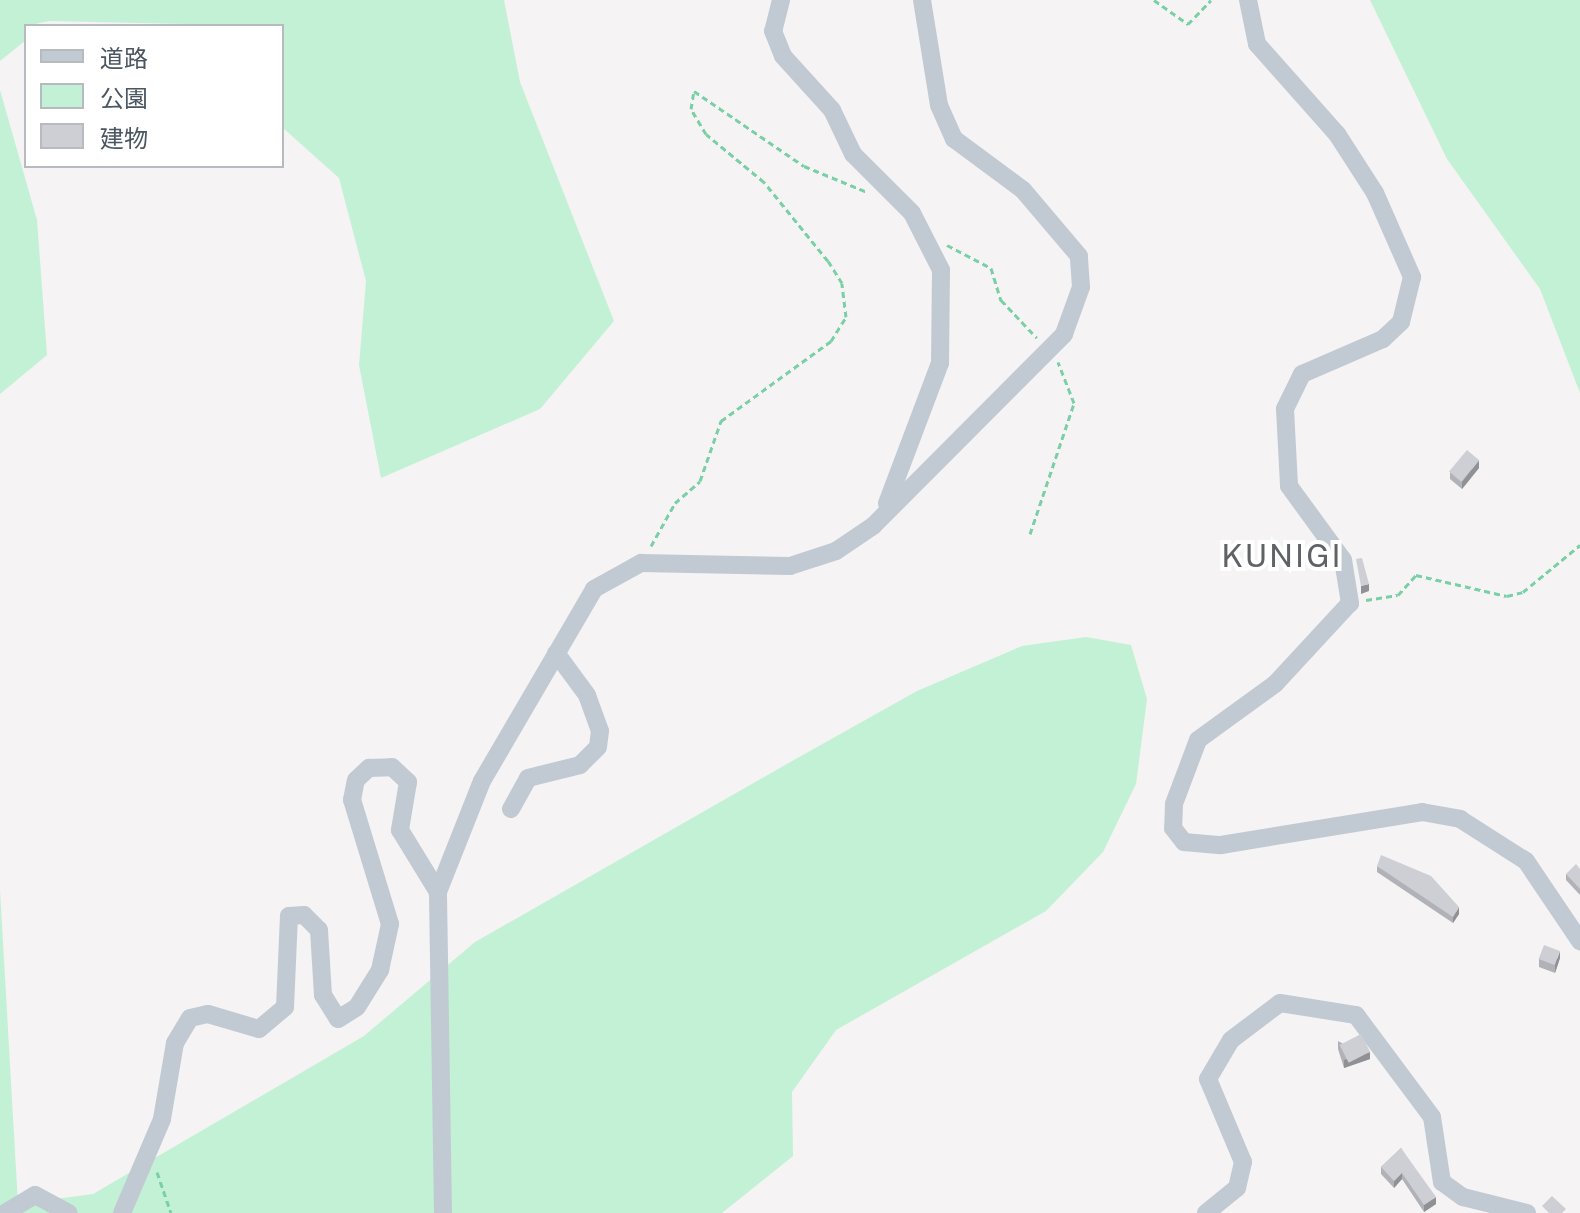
<!DOCTYPE html>
<html>
<head>
<meta charset="utf-8">
<style>
	body { margin:0 }
	#map { position:relative; width:1580px; height:1213px; overflow:hidden; background:#f5f3f3; font-family:"Public Sans","Noto Sans JP",sans-serif }
	div>[style] { position:absolute }
	.green>* { inset:0; background:#c3f1d5 }
	.path>* { height:3px; margin-top:-1.5px; transform-origin:0; background:repeating-linear-gradient(90deg,#7ad0a6 0 6px,transparent 0 10px) }
	.minor>* { height:18px; margin:-9px; padding:0 9px; transform-origin:9px; border-radius:9px; background:#c1cad2 }
	.wall>* { inset:0; background:#b0b2b7 }
	.shaded-wall>* { inset:0; background:#909195 }
	.building>* { inset:0; background:#cdcfd5; transform-origin:0 0 }
	span { translate:-50% -50%; white-space:nowrap; text-align:center; line-height:1.15; -webkit-text-stroke:8px #fff; paint-order:stroke }
	.quarter-label { font-size:32px; color:#5f6368; letter-spacing:2px }
	.legend { position:absolute; left:24px; top:24px; width:260px; height:144px; box-sizing:border-box; background:#fff; border:2px solid #b7bbc0; margin:0; padding:10px 14px; list-style:none; font-size:24px; color:#4a5661 }
	.legend li { display:flex; align-items:center; gap:16px; height:40px }
	.legend b { width:40px; border:2px solid #b7bbc0 }
</style>
</head>
<body>
<div id="map">
	<div class="green">
		<i style="clip-path:polygon(0 0,504px 0,520px 82px,614px 321px,540px 409px,381px 478px,359px 365px,366px 281px,339px 178px,282px 127px,282px 26px,49px 21px,26px 26px,26px 40px,0 61px)"></i>
		<i style="clip-path:polygon(1370px 0,1580px 0,1580px 393px,1540px 289px,1447px 159px)"></i>
		<i style="clip-path:polygon(0 90px,37px 220px,47px 355px,0 394px)"></i>
		<i style="clip-path:polygon(1086px 637px,1131px 645px,1147px 699px,1136px 784px,1103px 852px,1046px 911px,836px 1030px,792px 1092px,793px 1156px,722px 1213px,0 1213px,0 890px,18px 1204px,93px 1194px,364px 1036px,475px 942px,785px 765px,917px 691px,1022px 646px)"></i>
	</div>
	<div class="path">
		<i style="left:1154px;top:0;width:42px;rotate:35.2deg"></i>
		<i style="left:1188px;top:24px;width:33px;rotate:-46deg"></i>
		<i style="left:947px;top:245px;width:50px;rotate:27.6deg"></i>
		<i style="left:991px;top:268px;width:34px;rotate:73deg"></i>
		<i style="left:1001px;top:300px;width:52px;rotate:46.5deg"></i>
		<i style="left:1030px;top:534px;width:138px;rotate:-71.4deg"></i>
		<i style="left:1074px;top:403px;width:44px;rotate:-111.3deg"></i>
		<i style="left:651px;top:546px;width:49px;rotate:-60.8deg"></i>
		<i style="left:675px;top:503px;width:33px;rotate:-41deg"></i>
		<i style="left:700px;top:481px;width:64px;rotate:-70.7deg"></i>
		<i style="left:721px;top:421px;width:136px;rotate:-36deg"></i>
		<i style="left:831px;top:341px;width:28px;rotate:-58deg"></i>
		<i style="left:846px;top:317px;width:34px;rotate:-97deg"></i>
		<i style="left:842px;top:283px;width:26px;rotate:-122deg"></i>
		<i style="left:828px;top:261px;width:102px;rotate:-129deg"></i>
		<i style="left:764px;top:182px;width:75px;rotate:-140.4deg"></i>
		<i style="left:706px;top:134px;width:29px;rotate:-121deg"></i>
		<i style="left:691px;top:109px;width:18px;rotate:-81deg"></i>
		<i style="left:694px;top:91px;width:133px;rotate:34.3deg"></i>
		<i style="left:804px;top:166px;width:68px;rotate:22.4deg"></i>
		<i style="left:1366px;top:600px;width:32px;rotate:-9deg"></i>
		<i style="left:1398px;top:595px;width:27px;rotate:-48deg"></i>
		<i style="left:1416px;top:575px;width:93px;rotate:13deg"></i>
		<i style="left:1507px;top:596px;width:16px;rotate:-14deg"></i>
		<i style="left:1523px;top:592px;width:74px;rotate:-39.5deg"></i>
		<i style="left:157px;top:1172px;width:43px;rotate:71.1deg"></i>
	</div>
	<div class="minor">
		<i style="left:781px;top:0;width:32px;rotate:104deg"></i>
		<i style="left:773px;top:31px;width:27px;rotate:68deg"></i>
		<i style="left:783px;top:56px;width:73px;rotate:47.8deg"></i>
		<i style="left:832px;top:110px;width:49px;rotate:64.5deg"></i>
		<i style="left:853px;top:154px;width:83px;rotate:45deg"></i>
		<i style="left:912px;top:213px;width:64px;rotate:63deg"></i>
		<i style="left:941px;top:270px;width:93px;rotate:90.6deg"></i>
		<i style="left:940px;top:363px;width:150px;rotate:110.7deg"></i>
		<i style="left:1248px;top:0;width:45px;rotate:78.4deg"></i>
		<i style="left:1257px;top:44px;width:120px;rotate:48.4deg"></i>
		<i style="left:1337px;top:134px;width:70px;rotate:57.2deg"></i>
		<i style="left:1375px;top:193px;width:92px;rotate:66.2deg"></i>
		<i style="left:1412px;top:277px;width:46px;rotate:103.7deg"></i>
		<i style="left:1401px;top:322px;width:25px;rotate:137deg"></i>
		<i style="left:1383px;top:339px;width:88px;rotate:156.6deg"></i>
		<i style="left:1302px;top:374px;width:39px;rotate:116deg"></i>
		<i style="left:1285px;top:409px;width:77px;rotate:87deg"></i>
		<i style="left:1289px;top:486px;width:92px;rotate:53.9deg"></i>
		<i style="left:1343px;top:560px;width:44px;rotate:80.8deg"></i>
		<i style="left:1350px;top:603px;width:110px;rotate:132.8deg"></i>
		<i style="left:1275px;top:684px;width:95px;rotate:144deg"></i>
		<i style="left:1198px;top:740px;width:68px;rotate:110.6deg"></i>
		<i style="left:1174px;top:804px;width:24px;rotate:92deg"></i>
		<i style="left:1173px;top:828px;width:18px;rotate:52deg"></i>
		<i style="left:1184px;top:842px;width:37px;rotate:5deg"></i>
		<i style="left:1221px;top:845px;width:204px;rotate:-9.3deg"></i>
		<i style="left:1422px;top:812px;width:39px;rotate:10deg"></i>
		<i style="left:1460px;top:819px;width:78px;rotate:32.5deg"></i>
		<i style="left:1526px;top:861px;width:97px;rotate:56deg"></i>
		<i style="left:511px;top:809px;width:35px;rotate:-61deg"></i>
		<i style="left:528px;top:778px;width:54px;rotate:-14deg"></i>
		<i style="left:580px;top:765px;width:25px;rotate:-45deg"></i>
		<i style="left:598px;top:747px;width:16px;rotate:-83deg"></i>
		<i style="left:600px;top:731px;width:38px;rotate:-110deg"></i>
		<i style="left:587px;top:695px;width:52px;rotate:-126.4deg"></i>
		<i style="left:5px;top:1213px;width:35px;rotate:-31deg"></i>
		<i style="left:35px;top:1195px;width:38px;rotate:28deg"></i>
		<i style="left:122px;top:1213px;width:102px;rotate:-66.9deg"></i>
		<i style="left:162px;top:1119px;width:77px;rotate:-80.3deg"></i>
		<i style="left:175px;top:1043px;width:29px;rotate:-59deg"></i>
		<i style="left:190px;top:1018px;width:18px;rotate:-13deg"></i>
		<i style="left:208px;top:1014px;width:53px;rotate:16.4deg"></i>
		<i style="left:259px;top:1029px;width:34px;rotate:-40deg"></i>
		<i style="left:285px;top:1007px;width:91px;rotate:-87.5deg"></i>
		<i style="left:289px;top:916px;width:15px;rotate:-4deg"></i>
		<i style="left:304px;top:915px;width:21px;rotate:45deg"></i>
		<i style="left:319px;top:930px;width:65px;rotate:86.5deg"></i>
		<i style="left:323px;top:995px;width:28px;rotate:58deg"></i>
		<i style="left:338px;top:1019px;width:22px;rotate:-32deg"></i>
		<i style="left:357px;top:1007px;width:44px;rotate:-58.1deg"></i>
		<i style="left:380px;top:970px;width:47px;rotate:-77.7deg"></i>
		<i style="left:390px;top:924px;width:130px;rotate:-107deg"></i>
		<i style="left:352px;top:800px;width:20px;rotate:-79deg"></i>
		<i style="left:356px;top:780px;width:18px;rotate:-43deg"></i>
		<i style="left:369px;top:768px;width:23px;rotate:-2deg"></i>
		<i style="left:392px;top:767px;width:22px;rotate:43deg"></i>
		<i style="left:408px;top:782px;width:49px;rotate:99.5deg"></i>
		<i style="left:400px;top:830px;width:73px;rotate:58.5deg"></i>
		<i style="left:443px;top:1213px;width:321px;rotate:-90.9deg"></i>
		<i style="left:438px;top:892px;width:119px;rotate:-68.4deg"></i>
		<i style="left:482px;top:781px;width:222px;rotate:-59.7deg"></i>
		<i style="left:594px;top:589px;width:54px;rotate:-29deg"></i>
		<i style="left:641px;top:563px;width:149px;rotate:1.2deg"></i>
		<i style="left:790px;top:566px;width:48px;rotate:-18.1deg"></i>
		<i style="left:836px;top:551px;width:45px;rotate:-34deg"></i>
		<i style="left:873px;top:526px;width:271px;rotate:-45.1deg"></i>
		<i style="left:1064px;top:334px;width:50px;rotate:-70.1deg"></i>
		<i style="left:1081px;top:287px;width:31px;rotate:-94deg"></i>
		<i style="left:1079px;top:256px;width:87px;rotate:-130.3deg"></i>
		<i style="left:1023px;top:190px;width:86px;rotate:-143.5deg"></i>
		<i style="left:954px;top:139px;width:37px;rotate:-114deg"></i>
		<i style="left:939px;top:105px;width:106px;rotate:-99.2deg"></i>
		<i style="left:1206px;top:1213px;width:40px;rotate:-39deg"></i>
		<i style="left:1237px;top:1188px;width:27px;rotate:-77deg"></i>
		<i style="left:1243px;top:1162px;width:90px;rotate:-112.9deg"></i>
		<i style="left:1208px;top:1079px;width:45px;rotate:-59.5deg"></i>
		<i style="left:1231px;top:1040px;width:61px;rotate:-37.1deg"></i>
		<i style="left:1280px;top:1003px;width:77px;rotate:9deg"></i>
		<i style="left:1356px;top:1015px;width:127px;rotate:53.3deg"></i>
		<i style="left:1432px;top:1117px;width:66px;rotate:81.3deg"></i>
		<i style="left:1442px;top:1182px;width:26px;rotate:36deg"></i>
		<i style="left:1463px;top:1197px;width:66px;rotate:14deg"></i>
	</div>
	<div class="wall">
		<i style="clip-path:polygon(1479px 468px,1462px 489px,1450px 479px,1450px 472px)"></i>
		<i style="clip-path:polygon(1377px 866px,1459px 914px,1453px 923px,1377px 872px)"></i>
		<i style="clip-path:polygon(1580px 869px,1580px 895px,1566px 880px,1566px 874px)"></i>
		<i style="clip-path:polygon(1560px 958px,1555px 973px,1539px 967px,1539px 959px)"></i>
		<i style="clip-path:polygon(1338px 1041px,1370px 1059px,1344px 1068px,1338px 1049px)"></i>
		<i style="clip-path:polygon(1401px 1148px,1436px 1204px,1424px 1212px,1402px 1179px,1394px 1188px,1381px 1174px,1381px 1167px)"></i>
	</div>
	<div class="shaded-wall">
		<i style="clip-path:polygon(1479px 460px,1479px 468px,1462px 489px,1462px 482px)"></i>
		<i style="clip-path:polygon(1369px 584px,1369px 591px,1361px 594px,1361px 586px)"></i>
		<i style="clip-path:polygon(1459px 907px,1459px 914px,1453px 923px,1453px 917px)"></i>
		<i style="clip-path:polygon(1560px 951px,1560px 958px,1555px 973px,1555px 965px)"></i>
		<i style="clip-path:polygon(1370px 1052px,1370px 1059px,1344px 1068px,1344px 1060px)"></i>
		<i style="clip-path:polygon(1402px 1173px,1402px 1179px,1394px 1188px,1394px 1181px)"></i>
		<i style="clip-path:polygon(1436px 1197px,1436px 1204px,1424px 1212px,1424px 1205px)"></i>
	</div>
	<div class="building">
		<i style="left:1467px;top:450px;width:16px;height:28px;rotate:40deg"></i>
		<i style="clip-path:polygon(1362px 558px,1369px 584px,1361px 586px,1356px 559px)"></i>
		<i style="clip-path:polygon(1381px 855px,1431px 876px,1459px 907px,1453px 917px,1377px 866px)"></i>
		<i style="clip-path:polygon(1576px 864px,1580px 869px,1580px 889px,1566px 874px)"></i>
		<i style="left:1544px;top:945px;width:17px;height:15px;rotate:21deg"></i>
		<i style="left:1361px;top:1034px;width:20px;height:24px;rotate:63deg"></i>
		<i style="clip-path:polygon(1401px 1148px,1436px 1197px,1424px 1205px,1402px 1173px,1394px 1181px,1381px 1167px)"></i>
		<i style="clip-path:polygon(1552px 1196px,1566px 1209px,1562px 1213px,1549px 1213px,1542px 1206px)"></i>
	</div>
	<div class="quarter-label">
		<span style="left:1282px;top:556px">KUNIGI</span>
	</div>
	<ul class="legend">
	<li><b style="height:10px;background:#c1cad2"></b>道路</li>
	<li><b style="height:22px;background:#c3f1d5"></b>公園</li>
	<li><b style="height:22px;background:#cdcfd5"></b>建物</li>
	</ul>
</div>
</body>
</html>
